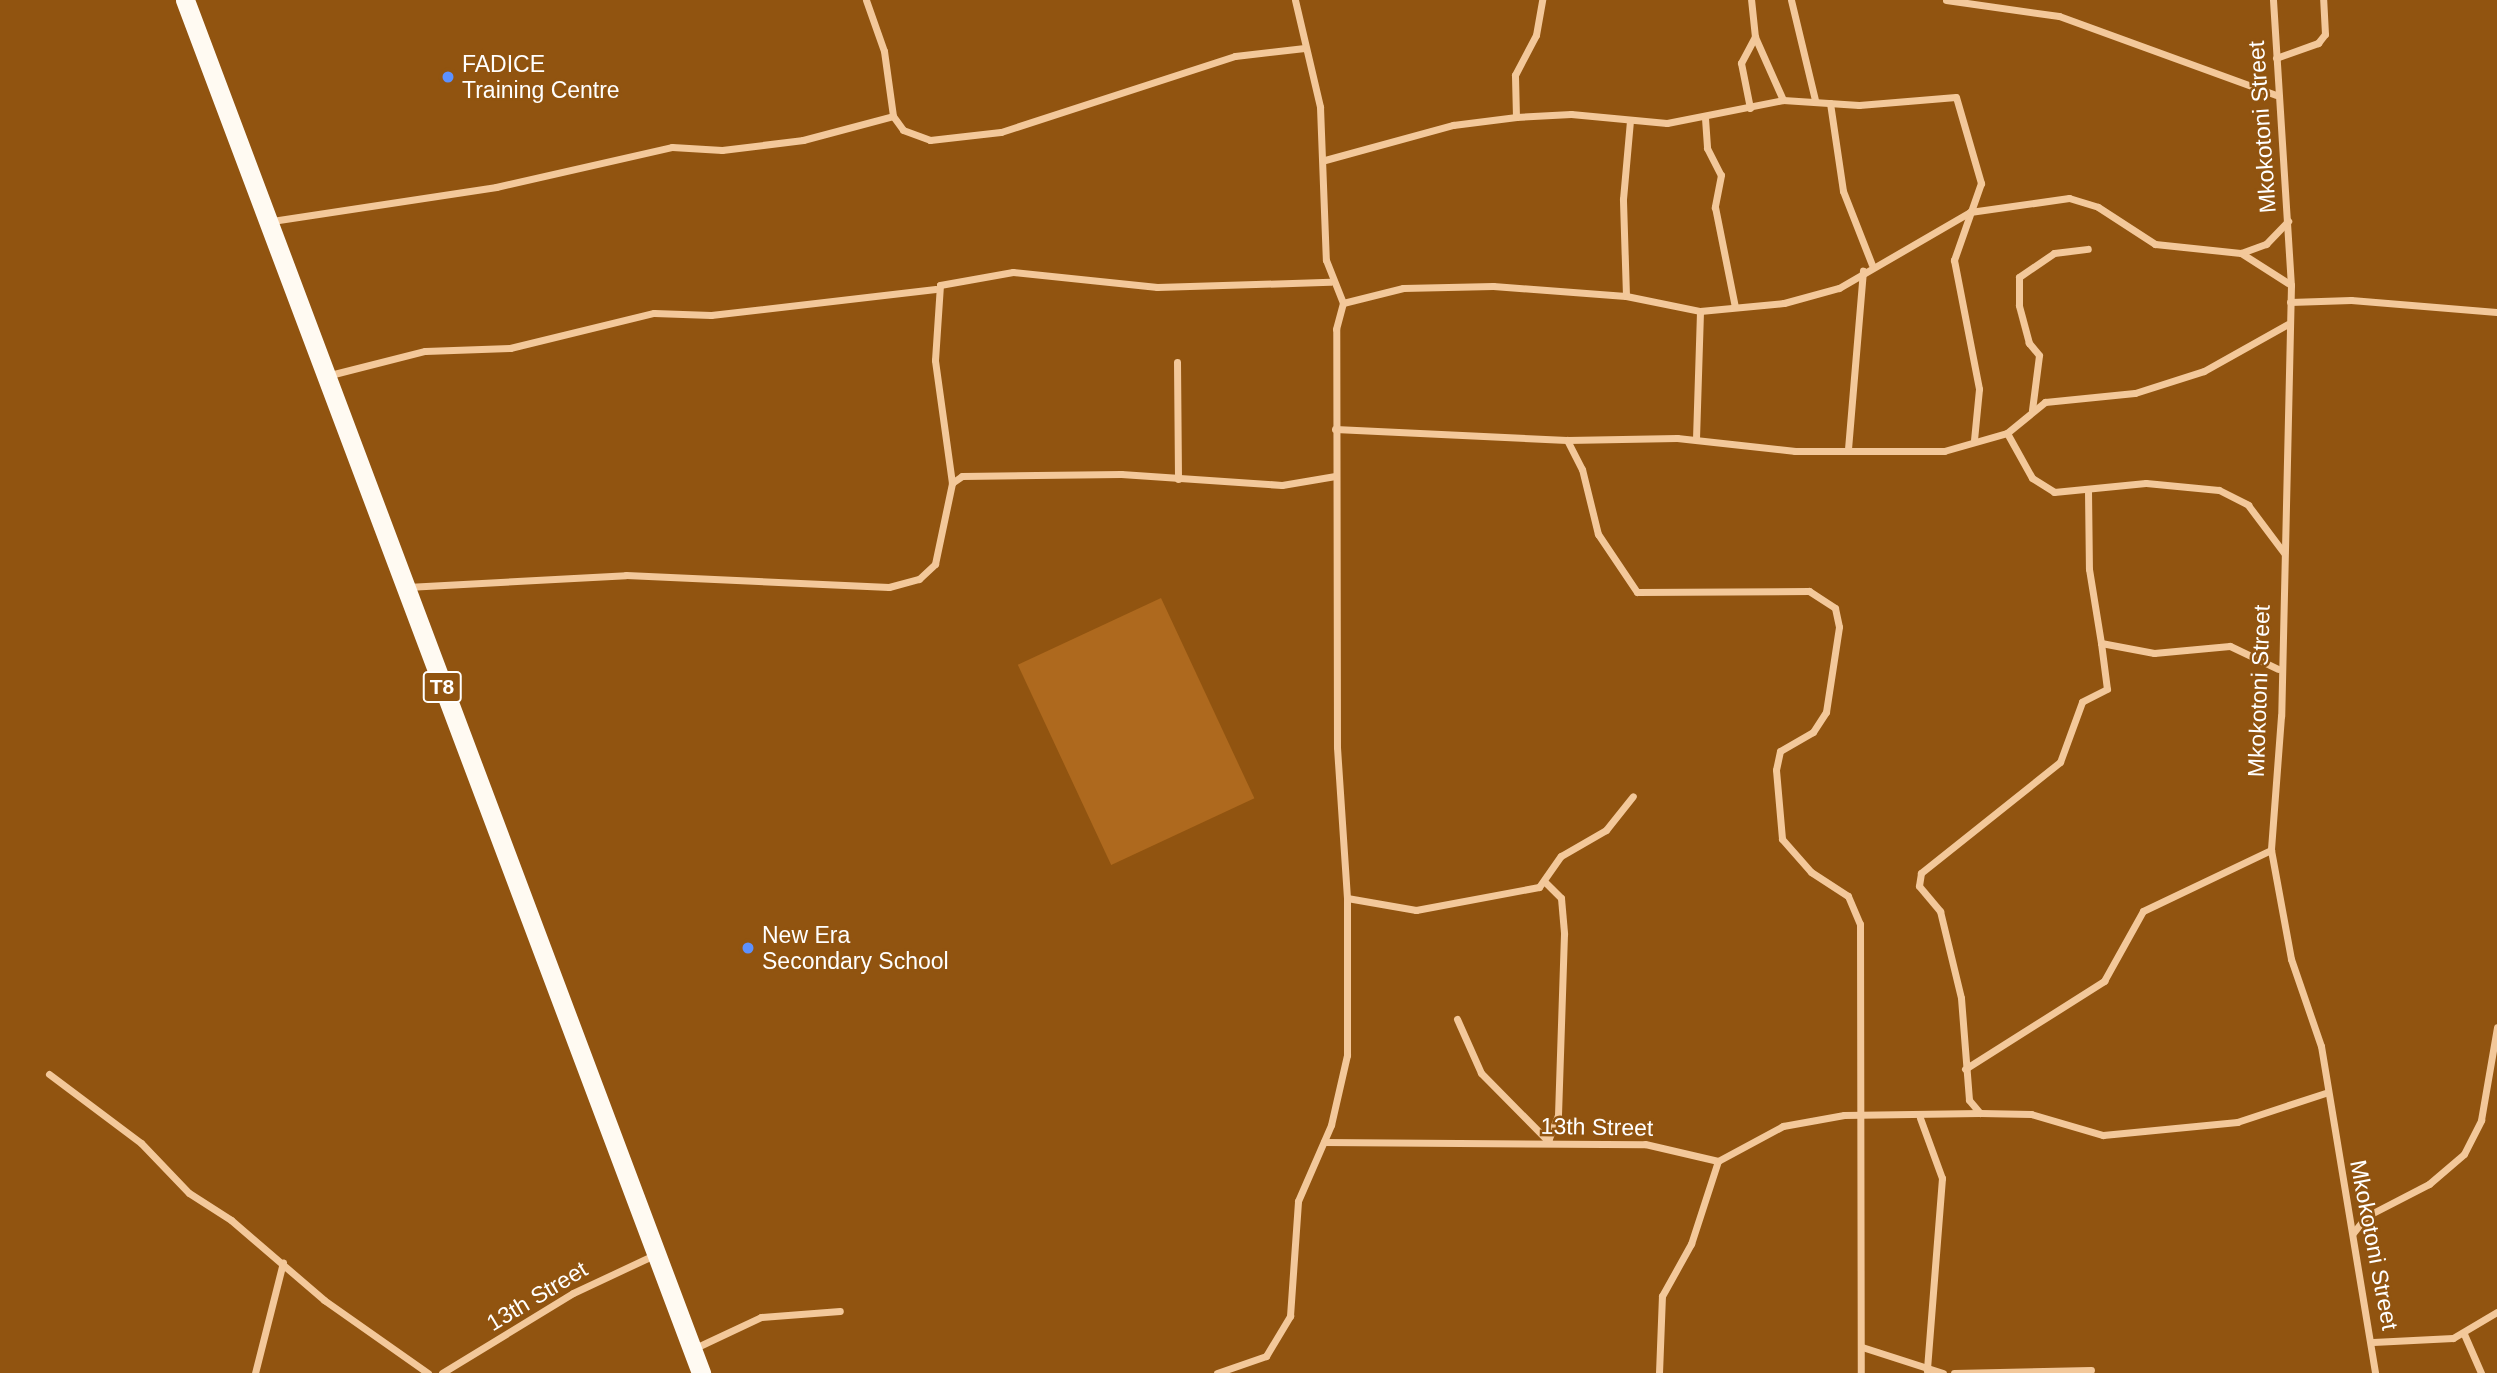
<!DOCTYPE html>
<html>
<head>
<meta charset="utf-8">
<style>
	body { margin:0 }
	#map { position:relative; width:2497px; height:1373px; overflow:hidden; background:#915410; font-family:Helvetica,sans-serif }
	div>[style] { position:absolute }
	.green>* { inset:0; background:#ae691e; transform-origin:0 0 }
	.minor>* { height:7px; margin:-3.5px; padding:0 3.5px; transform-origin:3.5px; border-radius:3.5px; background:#f3c89a }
	.trunk>* { height:19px; margin:-9.5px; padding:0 9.5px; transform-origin:9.5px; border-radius:9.5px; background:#fffaf2 }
	.dots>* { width:19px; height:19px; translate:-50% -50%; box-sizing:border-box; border:4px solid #915410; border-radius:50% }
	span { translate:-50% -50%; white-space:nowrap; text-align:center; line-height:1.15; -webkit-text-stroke:5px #915410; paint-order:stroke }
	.shield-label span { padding:2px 5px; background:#915410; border:2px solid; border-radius:5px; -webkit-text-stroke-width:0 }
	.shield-label { font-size:21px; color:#fff; font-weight:700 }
	.poi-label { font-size:23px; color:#fff }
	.left { translate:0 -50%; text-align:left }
	.street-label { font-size:23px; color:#fff }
</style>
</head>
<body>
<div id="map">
	<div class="green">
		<i style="left:1161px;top:598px;width:221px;height:158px;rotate:65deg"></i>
	</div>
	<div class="minor">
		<i style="left:866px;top:0;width:54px;rotate:70.6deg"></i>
		<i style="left:884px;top:51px;width:66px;rotate:82.1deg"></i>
		<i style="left:893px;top:116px;width:17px;rotate:54deg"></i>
		<i style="left:903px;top:130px;width:29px;rotate:20deg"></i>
		<i style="left:930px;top:140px;width:71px;rotate:-6.4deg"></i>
		<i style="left:1001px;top:132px;width:246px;rotate:-18deg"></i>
		<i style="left:1235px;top:56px;width:70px;rotate:-6.5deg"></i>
		<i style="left:1295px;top:0;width:110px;rotate:76.8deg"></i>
		<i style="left:1320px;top:107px;width:153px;rotate:87.8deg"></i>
		<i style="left:1326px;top:260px;width:46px;rotate:68.4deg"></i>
		<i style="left:1791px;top:0;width:103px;rotate:76.5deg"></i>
		<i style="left:1946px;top:0;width:114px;rotate:8.1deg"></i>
		<i style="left:2059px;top:16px;width:231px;rotate:20deg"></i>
		<i style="left:2273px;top:0;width:286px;rotate:86.4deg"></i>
		<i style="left:2291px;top:285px;width:431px;rotate:91.3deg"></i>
		<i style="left:2281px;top:716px;width:134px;rotate:94.3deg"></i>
		<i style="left:2271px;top:850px;width:111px;rotate:79.6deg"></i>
		<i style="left:2291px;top:959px;width:92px;rotate:71deg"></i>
		<i style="left:2321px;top:1046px;width:331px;rotate:80.6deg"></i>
		<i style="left:1755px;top:37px;width:69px;rotate:66deg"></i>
		<i style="left:2276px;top:58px;width:45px;rotate:-19.7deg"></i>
		<i style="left:2318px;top:43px;width:11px;rotate:-52deg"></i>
		<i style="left:2325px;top:34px;width:34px;rotate:-93deg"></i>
		<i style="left:1830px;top:103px;width:89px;rotate:81.6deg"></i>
		<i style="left:1843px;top:191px;width:79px;rotate:68.6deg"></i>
		<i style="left:1750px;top:108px;width:46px;rotate:-101.3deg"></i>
		<i style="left:1741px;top:63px;width:30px;rotate:-62deg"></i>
		<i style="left:1755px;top:37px;width:37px;rotate:-96deg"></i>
		<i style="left:1516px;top:117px;width:42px;rotate:-91.4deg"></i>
		<i style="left:1515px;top:75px;width:45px;rotate:-62.3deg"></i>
		<i style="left:1536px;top:35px;width:36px;rotate:-80deg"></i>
		<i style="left:1705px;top:118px;width:30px;rotate:86deg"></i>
		<i style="left:1707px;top:148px;width:30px;rotate:63deg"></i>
		<i style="left:1721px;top:175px;width:33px;rotate:101deg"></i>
		<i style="left:1715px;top:207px;width:102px;rotate:78.7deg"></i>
		<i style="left:1325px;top:160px;width:133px;rotate:-15.3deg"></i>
		<i style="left:1453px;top:125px;width:64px;rotate:-7.2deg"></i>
		<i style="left:1516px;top:117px;width:55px;rotate:-3.1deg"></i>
		<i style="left:1571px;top:114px;width:96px;rotate:5.4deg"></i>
		<i style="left:1667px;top:123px;width:118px;rotate:-11.2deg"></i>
		<i style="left:1783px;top:100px;width:76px;rotate:3.8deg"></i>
		<i style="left:1859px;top:105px;width:97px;rotate:-4.7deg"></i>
		<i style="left:1956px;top:97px;width:90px;rotate:73.8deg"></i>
		<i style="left:1981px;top:183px;width:82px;rotate:109.3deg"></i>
		<i style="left:1954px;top:260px;width:131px;rotate:79deg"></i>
		<i style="left:1979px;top:389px;width:51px;rotate:95.6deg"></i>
		<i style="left:272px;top:221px;width:227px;rotate:-8.6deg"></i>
		<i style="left:496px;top:187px;width:180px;rotate:-12.8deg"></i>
		<i style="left:672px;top:147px;width:50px;rotate:3.4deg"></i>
		<i style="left:722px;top:150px;width:82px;rotate:-7deg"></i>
		<i style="left:803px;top:140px;width:93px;rotate:-14.9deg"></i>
		<i style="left:2241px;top:253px;width:27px;rotate:-20deg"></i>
		<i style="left:2266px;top:244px;width:32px;rotate:-46deg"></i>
		<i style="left:1626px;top:296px;width:97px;rotate:-91.8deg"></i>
		<i style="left:1623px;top:199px;width:78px;rotate:-84.9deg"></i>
		<i style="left:2290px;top:302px;width:61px;rotate:-1.9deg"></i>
		<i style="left:2351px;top:300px;width:146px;rotate:4.7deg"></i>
		<i style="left:1177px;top:362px;width:117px;rotate:89.5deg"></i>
		<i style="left:330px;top:375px;width:98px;rotate:-14.2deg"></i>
		<i style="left:425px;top:351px;width:85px;rotate:-2deg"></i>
		<i style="left:510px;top:348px;width:148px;rotate:-13.7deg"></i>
		<i style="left:654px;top:313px;width:57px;rotate:2deg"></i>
		<i style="left:711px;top:315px;width:226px;rotate:-6.6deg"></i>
		<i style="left:2032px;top:410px;width:55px;rotate:-82.7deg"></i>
		<i style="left:2039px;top:355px;width:16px;rotate:-130deg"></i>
		<i style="left:2029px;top:343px;width:39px;rotate:-105deg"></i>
		<i style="left:2019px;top:305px;width:28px;rotate:-90deg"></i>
		<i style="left:2019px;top:277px;width:42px;rotate:-34.4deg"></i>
		<i style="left:2054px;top:253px;width:34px;rotate:-7deg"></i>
		<i style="left:1335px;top:429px;width:232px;rotate:2.7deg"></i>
		<i style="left:1567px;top:440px;width:33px;rotate:63deg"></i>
		<i style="left:1582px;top:469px;width:67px;rotate:76.2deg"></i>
		<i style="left:1598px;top:534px;width:70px;rotate:56.1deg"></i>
		<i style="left:1637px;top:592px;width:172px;rotate:-0.3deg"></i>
		<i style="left:1809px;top:591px;width:31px;rotate:33deg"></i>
		<i style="left:1835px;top:608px;width:19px;rotate:78deg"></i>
		<i style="left:1839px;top:627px;width:86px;rotate:98.7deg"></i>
		<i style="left:1826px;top:712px;width:24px;rotate:123deg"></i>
		<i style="left:1813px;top:732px;width:38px;rotate:150deg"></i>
		<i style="left:1780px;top:751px;width:19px;rotate:102deg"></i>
		<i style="left:1776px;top:770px;width:69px;rotate:85deg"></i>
		<i style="left:1782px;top:839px;width:44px;rotate:48.7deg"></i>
		<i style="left:1811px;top:872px;width:44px;rotate:33deg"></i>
		<i style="left:1848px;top:896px;width:30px;rotate:67deg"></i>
		<i style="left:1860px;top:924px;width:449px;rotate:89.9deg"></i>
		<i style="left:2007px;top:433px;width:51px;rotate:60.9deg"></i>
		<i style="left:2032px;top:478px;width:26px;rotate:32deg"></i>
		<i style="left:2054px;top:492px;width:92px;rotate:-5.6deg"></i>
		<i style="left:2146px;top:483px;width:73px;rotate:5.5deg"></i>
		<i style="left:2219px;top:490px;width:33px;rotate:27deg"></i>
		<i style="left:2248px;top:505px;width:60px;rotate:53.1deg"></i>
		<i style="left:1696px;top:439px;width:128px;rotate:-88.2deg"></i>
		<i style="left:1567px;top:440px;width:110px;rotate:-1deg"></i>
		<i style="left:1677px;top:438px;width:119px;rotate:6.3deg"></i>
		<i style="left:1795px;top:451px;width:149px"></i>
		<i style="left:1944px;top:451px;width:66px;rotate:-15.9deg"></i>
		<i style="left:2007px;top:433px;width:49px;rotate:-39.2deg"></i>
		<i style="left:2045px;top:402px;width:90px;rotate:-5.7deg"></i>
		<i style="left:2135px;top:393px;width:72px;rotate:-17.7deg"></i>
		<i style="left:2204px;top:371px;width:96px;rotate:-29.2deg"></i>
		<i style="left:1848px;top:449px;width:179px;rotate:-85.2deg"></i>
		<i style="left:952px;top:483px;width:124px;rotate:-97.9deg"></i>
		<i style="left:935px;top:360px;width:75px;rotate:-86.2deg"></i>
		<i style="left:940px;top:285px;width:74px;rotate:-10.1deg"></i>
		<i style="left:1013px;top:272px;width:145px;rotate:5.9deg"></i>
		<i style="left:1157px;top:287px;width:173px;rotate:-1.7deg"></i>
		<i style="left:2088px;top:491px;width:78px;rotate:89.3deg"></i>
		<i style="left:2089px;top:569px;width:75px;rotate:80.8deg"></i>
		<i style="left:2101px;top:643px;width:54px;rotate:10.7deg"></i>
		<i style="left:2154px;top:653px;width:76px;rotate:-5.3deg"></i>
		<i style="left:2230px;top:646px;width:53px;rotate:25.6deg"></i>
		<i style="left:407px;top:587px;width:219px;rotate:-3.1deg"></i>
		<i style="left:626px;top:575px;width:263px;rotate:2.6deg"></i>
		<i style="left:889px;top:587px;width:31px;rotate:-15deg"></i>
		<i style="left:919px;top:579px;width:22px;rotate:-43deg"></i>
		<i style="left:935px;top:564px;width:83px;rotate:-78.1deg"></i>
		<i style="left:952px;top:483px;width:12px;rotate:-35deg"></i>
		<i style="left:962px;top:476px;width:159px;rotate:-0.7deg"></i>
		<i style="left:1121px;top:474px;width:161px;rotate:3.9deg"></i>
		<i style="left:1282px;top:485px;width:54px;rotate:-9.6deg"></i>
		<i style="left:2101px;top:643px;width:46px;rotate:82.6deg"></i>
		<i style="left:2107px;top:689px;width:28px;rotate:153deg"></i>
		<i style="left:2082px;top:702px;width:64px;rotate:110.1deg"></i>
		<i style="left:2060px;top:762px;width:178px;rotate:141.4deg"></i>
		<i style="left:1921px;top:873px;width:13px;rotate:99deg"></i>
		<i style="left:1919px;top:886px;width:33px;rotate:50deg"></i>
		<i style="left:1940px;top:911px;width:89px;rotate:76.4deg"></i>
		<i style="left:1961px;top:998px;width:102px;rotate:85.5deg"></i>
		<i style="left:1969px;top:1100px;width:17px;rotate:50deg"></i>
		<i style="left:1980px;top:1113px;width:51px;rotate:1.1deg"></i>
		<i style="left:2031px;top:1114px;width:75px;rotate:16.3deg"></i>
		<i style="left:2103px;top:1135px;width:135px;rotate:-5.5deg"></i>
		<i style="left:2237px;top:1122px;width:93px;rotate:-18.2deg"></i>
		<i style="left:1546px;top:883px;width:21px;rotate:45deg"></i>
		<i style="left:1561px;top:898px;width:36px;rotate:85deg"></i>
		<i style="left:1564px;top:934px;width:181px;rotate:91.9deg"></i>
		<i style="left:1558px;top:1115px;width:28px;rotate:111deg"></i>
		<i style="left:1347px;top:898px;width:70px;rotate:9.9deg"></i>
		<i style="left:1416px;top:910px;width:125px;rotate:-10.6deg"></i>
		<i style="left:1539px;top:887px;width:38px;rotate:-55deg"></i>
		<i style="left:1561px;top:856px;width:52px;rotate:-30deg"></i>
		<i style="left:1606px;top:830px;width:43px;rotate:-51.5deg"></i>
		<i style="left:1457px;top:1019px;width:59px;rotate:66deg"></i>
		<i style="left:1481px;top:1073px;width:98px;rotate:45.4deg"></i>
		<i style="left:1965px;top:1069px;width:165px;rotate:-32.3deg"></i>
		<i style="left:2104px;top:981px;width:80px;rotate:-60.9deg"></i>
		<i style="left:2143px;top:911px;width:142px;rotate:-25.5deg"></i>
		<i style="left:49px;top:1074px;width:115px;rotate:36.9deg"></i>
		<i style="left:141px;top:1143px;width:69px;rotate:46.2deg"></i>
		<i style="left:189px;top:1193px;width:50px;rotate:32.7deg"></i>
		<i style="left:231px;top:1220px;width:123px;rotate:40.7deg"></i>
		<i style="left:324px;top:1300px;width:127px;rotate:35.1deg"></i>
		<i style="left:1920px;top:1118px;width:64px;rotate:69.9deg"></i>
		<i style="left:1942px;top:1178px;width:193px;rotate:94.5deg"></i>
		<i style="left:1324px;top:1142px;width:321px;rotate:0.4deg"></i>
		<i style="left:1645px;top:1144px;width:75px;rotate:13.1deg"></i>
		<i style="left:1718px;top:1161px;width:74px;rotate:-28.3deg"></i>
		<i style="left:1783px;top:1126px;width:62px;rotate:-10.2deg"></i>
		<i style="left:1844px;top:1115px;width:136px;rotate:-0.8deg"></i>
		<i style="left:2353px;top:1233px;width:22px;rotate:-51deg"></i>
		<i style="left:2367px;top:1216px;width:70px;rotate:-27.3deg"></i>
		<i style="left:2429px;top:1184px;width:46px;rotate:-40.6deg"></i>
		<i style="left:2464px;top:1154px;width:38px;rotate:-63deg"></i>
		<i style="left:2481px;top:1120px;width:94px;rotate:-80.2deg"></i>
		<i style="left:2464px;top:1334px;width:43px;rotate:66.4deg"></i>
		<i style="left:2373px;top:1342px;width:80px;rotate:-2.9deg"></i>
		<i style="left:2453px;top:1338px;width:51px;rotate:-30.6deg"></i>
		<i style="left:1862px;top:1347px;width:85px;rotate:17.8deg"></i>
		<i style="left:693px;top:1349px;width:75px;rotate:-25.2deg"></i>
		<i style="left:761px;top:1317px;width:79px;rotate:-4.3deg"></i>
		<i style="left:255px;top:1373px;width:114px;rotate:-75.8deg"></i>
		<i style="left:442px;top:1373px;width:153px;rotate:-31.4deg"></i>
		<i style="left:573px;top:1293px;width:89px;rotate:-25.1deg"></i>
		<i style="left:1217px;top:1373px;width:52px;rotate:-19.1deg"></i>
		<i style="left:1266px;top:1356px;width:47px;rotate:-59deg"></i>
		<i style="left:1290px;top:1316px;width:115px;rotate:-86deg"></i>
		<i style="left:1298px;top:1201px;width:83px;rotate:-66.5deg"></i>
		<i style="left:1331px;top:1125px;width:72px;rotate:-77.1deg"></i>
		<i style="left:1347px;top:1055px;width:157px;rotate:-90deg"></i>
		<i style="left:1347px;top:898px;width:151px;rotate:-93.8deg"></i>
		<i style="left:1337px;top:747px;width:418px;rotate:-90.1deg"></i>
		<i style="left:1336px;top:329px;width:27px;rotate:-75deg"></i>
		<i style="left:1343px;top:303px;width:62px;rotate:-14deg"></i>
		<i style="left:1403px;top:288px;width:90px;rotate:-1.3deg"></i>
		<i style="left:1493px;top:286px;width:133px;rotate:4.3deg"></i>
		<i style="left:1626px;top:296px;width:76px;rotate:11.5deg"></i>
		<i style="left:1700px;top:311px;width:84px;rotate:-5.4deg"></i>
		<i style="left:1784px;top:303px;width:57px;rotate:-15.3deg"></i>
		<i style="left:1839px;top:288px;width:151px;rotate:-30.1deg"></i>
		<i style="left:1970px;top:212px;width:100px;rotate:-8deg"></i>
		<i style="left:2069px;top:198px;width:30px;rotate:17deg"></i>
		<i style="left:2098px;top:207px;width:68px;rotate:33deg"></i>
		<i style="left:2155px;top:244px;width:86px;rotate:6deg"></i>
		<i style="left:2241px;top:253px;width:59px;rotate:32.6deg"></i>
		<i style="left:1659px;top:1373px;width:77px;rotate:-87.8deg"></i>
		<i style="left:1662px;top:1296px;width:60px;rotate:-60.9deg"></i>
		<i style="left:1691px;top:1244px;width:87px;rotate:-72deg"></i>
		<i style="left:1954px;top:1373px;width:137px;rotate:-1.3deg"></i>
	</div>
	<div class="trunk">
		<i style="left:185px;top:0;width:1467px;rotate:69.4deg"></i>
	</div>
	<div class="dots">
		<i style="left:448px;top:77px;background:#5c91ff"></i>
		<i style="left:748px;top:948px;background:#5c91ff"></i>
	</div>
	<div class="shield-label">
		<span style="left:442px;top:687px">T8</span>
	</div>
	<div class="poi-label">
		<span class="left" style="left:462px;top:77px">FADICE<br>Training Centre</span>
		<span class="left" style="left:762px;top:948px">New Era<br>Secondary School</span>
	</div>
	<div class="street-label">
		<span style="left:2262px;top:127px;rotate:-94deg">Mkokotoni Street</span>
		<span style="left:2259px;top:691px;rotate:-88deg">Mkokotoni Street</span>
		<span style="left:1597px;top:1127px;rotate:1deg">13th Street</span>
		<span style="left:2374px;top:1245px;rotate:79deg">Mkokotoni Street</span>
		<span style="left:537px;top:1296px;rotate:-31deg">13th Street</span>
	</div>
</div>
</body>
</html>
